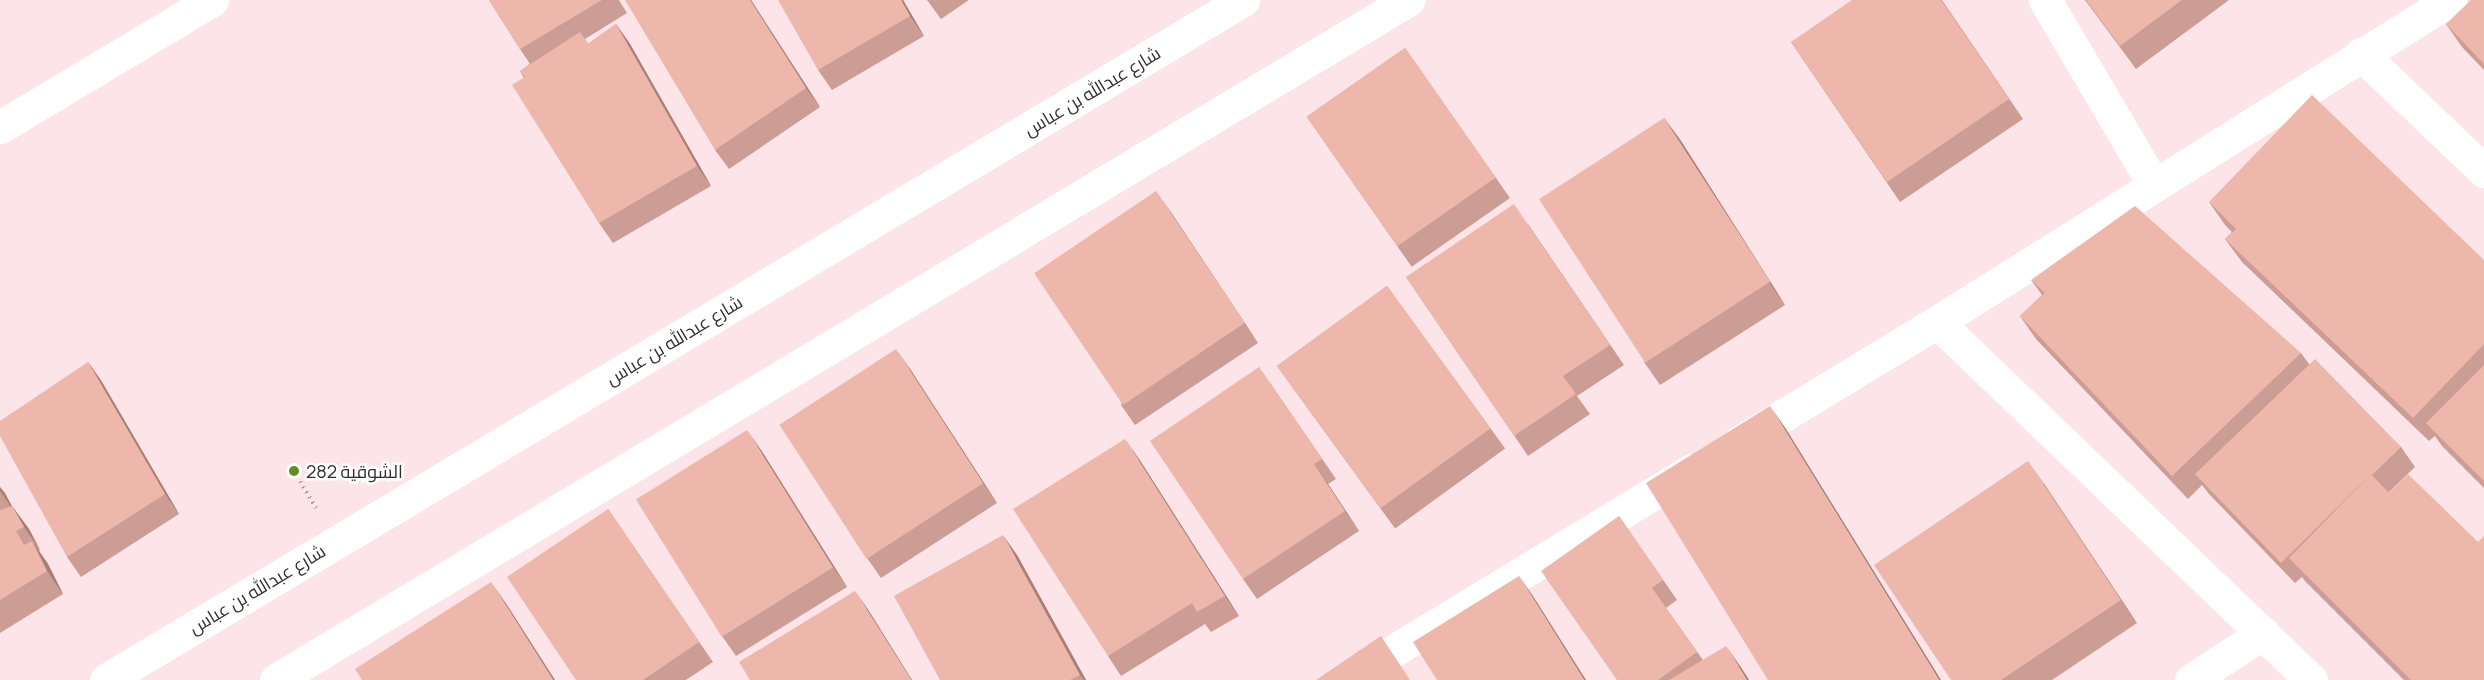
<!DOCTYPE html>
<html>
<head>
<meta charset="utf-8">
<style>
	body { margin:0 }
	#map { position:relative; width:2484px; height:680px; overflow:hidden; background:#fce4e8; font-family:Manrope,Cairo,sans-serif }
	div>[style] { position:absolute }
	.path>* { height:4px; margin-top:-2px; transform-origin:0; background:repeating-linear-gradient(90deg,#ae9c9f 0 1.5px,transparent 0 6px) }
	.minor>* { height:33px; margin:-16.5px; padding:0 16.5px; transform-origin:16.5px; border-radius:16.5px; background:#fff }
	.major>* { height:33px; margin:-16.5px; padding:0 16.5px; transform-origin:16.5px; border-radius:16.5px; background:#fff }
	.wall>* { inset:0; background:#cc9d94; transform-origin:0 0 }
	.shaded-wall>* { inset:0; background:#a68078 }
	.building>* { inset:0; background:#edb7ac; transform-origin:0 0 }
	.dots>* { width:16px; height:16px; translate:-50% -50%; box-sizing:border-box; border:3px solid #fff; border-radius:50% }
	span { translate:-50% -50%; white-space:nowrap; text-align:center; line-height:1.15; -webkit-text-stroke:5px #fff; paint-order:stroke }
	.street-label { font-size:18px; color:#342b2d }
	.poi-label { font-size:18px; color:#342b2d }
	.left { translate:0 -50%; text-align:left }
</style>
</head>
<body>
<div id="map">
	<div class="path">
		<i style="left:294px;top:471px;width:43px;rotate:59.3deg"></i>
	</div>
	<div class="minor">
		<i style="left:2045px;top:0;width:215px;rotate:59.5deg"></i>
		<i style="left:2361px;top:54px;width:170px;rotate:43.6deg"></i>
		<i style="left:0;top:127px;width:247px;rotate:-30.9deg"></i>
		<i style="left:1937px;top:322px;width:518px;rotate:43.75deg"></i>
		<i style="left:1739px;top:442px;width:232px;rotate:-31.2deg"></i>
		<i style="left:1937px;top:322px;width:606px;rotate:-32.12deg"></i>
		<i style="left:1345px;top:680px;width:406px;rotate:-31.2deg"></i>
		<i style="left:2191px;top:680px;width:86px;rotate:-33.1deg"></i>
	</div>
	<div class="major">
		<i style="left:106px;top:680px;width:1325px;rotate:-30.88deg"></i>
		<i style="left:276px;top:680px;width:1321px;rotate:-30.99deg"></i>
	</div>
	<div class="wall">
		<i style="clip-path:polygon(489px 0,619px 0,627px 13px,585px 39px,588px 44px,616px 24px,630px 44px,711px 186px,613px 243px,599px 223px,524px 78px,520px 71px,530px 64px,520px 49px)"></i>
		<i style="clip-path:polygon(751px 0,820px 107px,729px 169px,715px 150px)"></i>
		<i style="clip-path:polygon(903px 0,924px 36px,832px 90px,818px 70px)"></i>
		<i style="clip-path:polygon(927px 0,969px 0,941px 19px)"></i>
		<i style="clip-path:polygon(1942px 0,2023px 119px,1900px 202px,1791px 42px)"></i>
		<i style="clip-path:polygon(2085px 0,2229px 0,2136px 69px)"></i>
		<i style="clip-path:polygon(2484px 0,2484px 70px,2462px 47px,2446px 24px)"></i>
		<i style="left:1405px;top:48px;width:183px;height:120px;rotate:55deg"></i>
		<i style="clip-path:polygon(1664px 118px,1681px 141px,1785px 305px,1660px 385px,1644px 362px)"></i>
		<i style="clip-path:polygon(2209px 202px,2484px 260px,2484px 488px,2442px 446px,2435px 436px,2429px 441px,2242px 262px,2225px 239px,2232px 232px,2225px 225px)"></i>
		<i style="clip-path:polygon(1170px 211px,1258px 343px,1135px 425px,1121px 405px)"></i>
		<i style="clip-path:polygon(1528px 224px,1624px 365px,1577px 396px,1590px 414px,1528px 456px,1406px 277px)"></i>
		<i style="clip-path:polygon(2031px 280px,2301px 353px,2309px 364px,2401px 447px,2415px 467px,2389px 492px,2484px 680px,2404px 680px,2305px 581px,2302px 577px,2295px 583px,2209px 494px,2202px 485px,2188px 499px,2036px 339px,2020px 316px,2042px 295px)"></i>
		<i style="left:1387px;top:286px;width:201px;height:136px;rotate:54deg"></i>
		<i style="clip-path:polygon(88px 362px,102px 382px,179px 514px,81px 577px,67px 557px)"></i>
		<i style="clip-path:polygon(1259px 367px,1336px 479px,1328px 484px,1359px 531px,1257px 599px,1243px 579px)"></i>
		<i style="clip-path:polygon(910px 369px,997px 503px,881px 578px,867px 558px)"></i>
		<i style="clip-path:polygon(761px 450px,847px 587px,736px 656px,722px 636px)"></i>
		<i style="clip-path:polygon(1139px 459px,1239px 616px,1211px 632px,1205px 624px,1121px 676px,1108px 656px)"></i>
		<i style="clip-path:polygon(2044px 484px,2137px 623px,2052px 680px,1951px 680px)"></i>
		<i style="clip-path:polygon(0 487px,12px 506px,29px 529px,40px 550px,39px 551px,48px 564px,63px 594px,0 633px)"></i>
		<i style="clip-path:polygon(608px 509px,713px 662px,686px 680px,576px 680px)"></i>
		<i style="clip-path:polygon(1619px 516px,1677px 600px,1666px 608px,1703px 660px,1740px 666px,1749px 680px,1617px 680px)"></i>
		<i style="clip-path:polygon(1017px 555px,1086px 680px,940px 680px)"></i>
	</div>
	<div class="shaded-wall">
		<i style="clip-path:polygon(750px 0,751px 0,820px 107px,806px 88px)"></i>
		<i style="clip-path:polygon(901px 0,903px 0,924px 36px,910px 16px)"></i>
		<i style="clip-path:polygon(616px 24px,630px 44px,711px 186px,697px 166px)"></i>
		<i style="clip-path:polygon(1664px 118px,1681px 141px,1785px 305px,1769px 282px)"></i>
		<i style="clip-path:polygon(1156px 191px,1170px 211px,1258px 343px,1244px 323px)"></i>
		<i style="clip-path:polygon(896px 349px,910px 369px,997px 503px,983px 483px)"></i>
		<i style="clip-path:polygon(88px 362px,102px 382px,179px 514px,165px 494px)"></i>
		<i style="clip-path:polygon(1770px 406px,1786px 429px,1941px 680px,1939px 680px)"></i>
		<i style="clip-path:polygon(747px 430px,761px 450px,847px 587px,833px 567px)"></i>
		<i style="clip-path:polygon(1125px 439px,1139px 459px,1239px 616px,1225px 596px)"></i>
		<i style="clip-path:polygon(2028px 461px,2044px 484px,2137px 623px,2121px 600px)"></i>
		<i style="clip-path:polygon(1314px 464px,1328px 484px,1359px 531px,1345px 511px)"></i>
		<i style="clip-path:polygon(0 487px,5px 493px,16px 514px,0 491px)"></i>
		<i style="clip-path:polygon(12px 506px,29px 529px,40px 550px,24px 527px)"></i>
		<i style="clip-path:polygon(1003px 535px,1017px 555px,1086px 680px,1084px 680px,1080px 675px)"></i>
		<i style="clip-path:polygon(32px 541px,48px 564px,63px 594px,47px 571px)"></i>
		<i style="clip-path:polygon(1519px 576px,1533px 596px,1586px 680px,1584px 680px)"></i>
		<i style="clip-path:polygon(491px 582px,507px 605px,555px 680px,553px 680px)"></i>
		<i style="clip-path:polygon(855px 591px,869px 611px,912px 680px,911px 680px)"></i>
		<i style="clip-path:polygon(1726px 646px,1740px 666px,1749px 680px,1747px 680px)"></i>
	</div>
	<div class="building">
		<i style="clip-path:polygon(489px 0,602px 0,520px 49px)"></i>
		<i style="clip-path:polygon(625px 0,750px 0,806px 88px,715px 150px)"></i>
		<i style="clip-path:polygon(778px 0,901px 0,910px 16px,818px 70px)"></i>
		<i style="clip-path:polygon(1852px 0,1941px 0,2009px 99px,1887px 182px,1791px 42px)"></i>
		<i style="clip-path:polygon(2086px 0,2182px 0,2120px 46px)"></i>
		<i style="clip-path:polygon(2471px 0,2484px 0,2484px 64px,2446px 24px)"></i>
		<i style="clip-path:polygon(616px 24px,697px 166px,599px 223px,512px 85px,525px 77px,520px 71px,580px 32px,588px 44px)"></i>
		<i style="left:1405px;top:48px;width:158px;height:120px;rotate:55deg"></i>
		<i style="clip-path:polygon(2312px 95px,2484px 260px,2484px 344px,2413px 418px,2225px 239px,2236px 229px,2209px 202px)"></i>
		<i style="left:1664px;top:118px;width:195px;height:149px;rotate:57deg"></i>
		<i style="left:1156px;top:191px;width:159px;height:147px;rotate:56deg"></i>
		<i style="clip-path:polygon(1514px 204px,1610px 345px,1563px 376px,1576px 394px,1514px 436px,1406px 277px)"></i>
		<i style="clip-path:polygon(2135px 206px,2301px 353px,2172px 476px,2020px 316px,2045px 293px,2031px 280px)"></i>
		<i style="left:1387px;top:286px;width:176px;height:136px;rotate:54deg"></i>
		<i style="left:896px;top:349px;width:160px;height:139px;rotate:57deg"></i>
		<i style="clip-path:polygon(2315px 359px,2401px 447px,2372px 475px,2371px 474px,2281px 563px,2195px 474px)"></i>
		<i style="clip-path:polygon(88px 362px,165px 494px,67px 557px,0 436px,0 421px)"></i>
		<i style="clip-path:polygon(2484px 365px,2484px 481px,2426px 423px)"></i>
		<i style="clip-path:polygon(1259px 367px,1322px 459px,1314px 464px,1345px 511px,1243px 579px,1150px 441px)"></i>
		<i style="clip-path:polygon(1770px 406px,1939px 680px,1768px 680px,1646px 483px)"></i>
		<i style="left:747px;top:430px;width:162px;height:131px;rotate:58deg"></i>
		<i style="clip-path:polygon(1125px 439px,1225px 596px,1197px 612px,1192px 603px,1108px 656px,1013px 509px)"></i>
		<i style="clip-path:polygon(2028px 461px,2121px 600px,2001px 680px,1951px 680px,1874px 565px)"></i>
		<i style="clip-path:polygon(2371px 474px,2389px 493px,2408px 474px,2478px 542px,2484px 536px,2484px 680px,2411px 680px,2289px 558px)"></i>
		<i style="clip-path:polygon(12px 506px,24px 527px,16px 531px,24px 545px,32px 541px,47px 571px,0 600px,0 510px)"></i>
		<i style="clip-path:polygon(608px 509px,699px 642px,643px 680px,576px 680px,507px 577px)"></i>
		<i style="clip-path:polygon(1619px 516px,1663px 580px,1652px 588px,1697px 652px,1658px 680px,1617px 680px,1541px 571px)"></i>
		<i style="clip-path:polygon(1003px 535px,1080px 675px,1070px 680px,940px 680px,894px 596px)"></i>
		<i style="clip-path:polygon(1519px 576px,1584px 680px,1437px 680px,1413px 642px)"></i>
		<i style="clip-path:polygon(491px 582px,553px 680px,362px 680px,355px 669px)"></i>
		<i style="clip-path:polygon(855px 591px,911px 680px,750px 680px,739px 662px)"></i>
		<i style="clip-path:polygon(1381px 636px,1410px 680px,1316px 680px)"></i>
		<i style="clip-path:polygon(1726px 646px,1747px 680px,1669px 680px)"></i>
	</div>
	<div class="dots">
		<i style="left:294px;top:471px;background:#5d8f25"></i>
	</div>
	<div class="street-label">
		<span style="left:1092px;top:91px;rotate:-31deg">شارع عبدالله بن عباس</span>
		<span style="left:674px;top:340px;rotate:-31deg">شارع عبدالله بن عباس</span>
		<span style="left:257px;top:589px;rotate:-31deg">شارع عبدالله بن عباس</span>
	</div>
	<div class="poi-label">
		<span class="left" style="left:306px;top:471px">الشوقية 282</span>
	</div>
</div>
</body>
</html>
